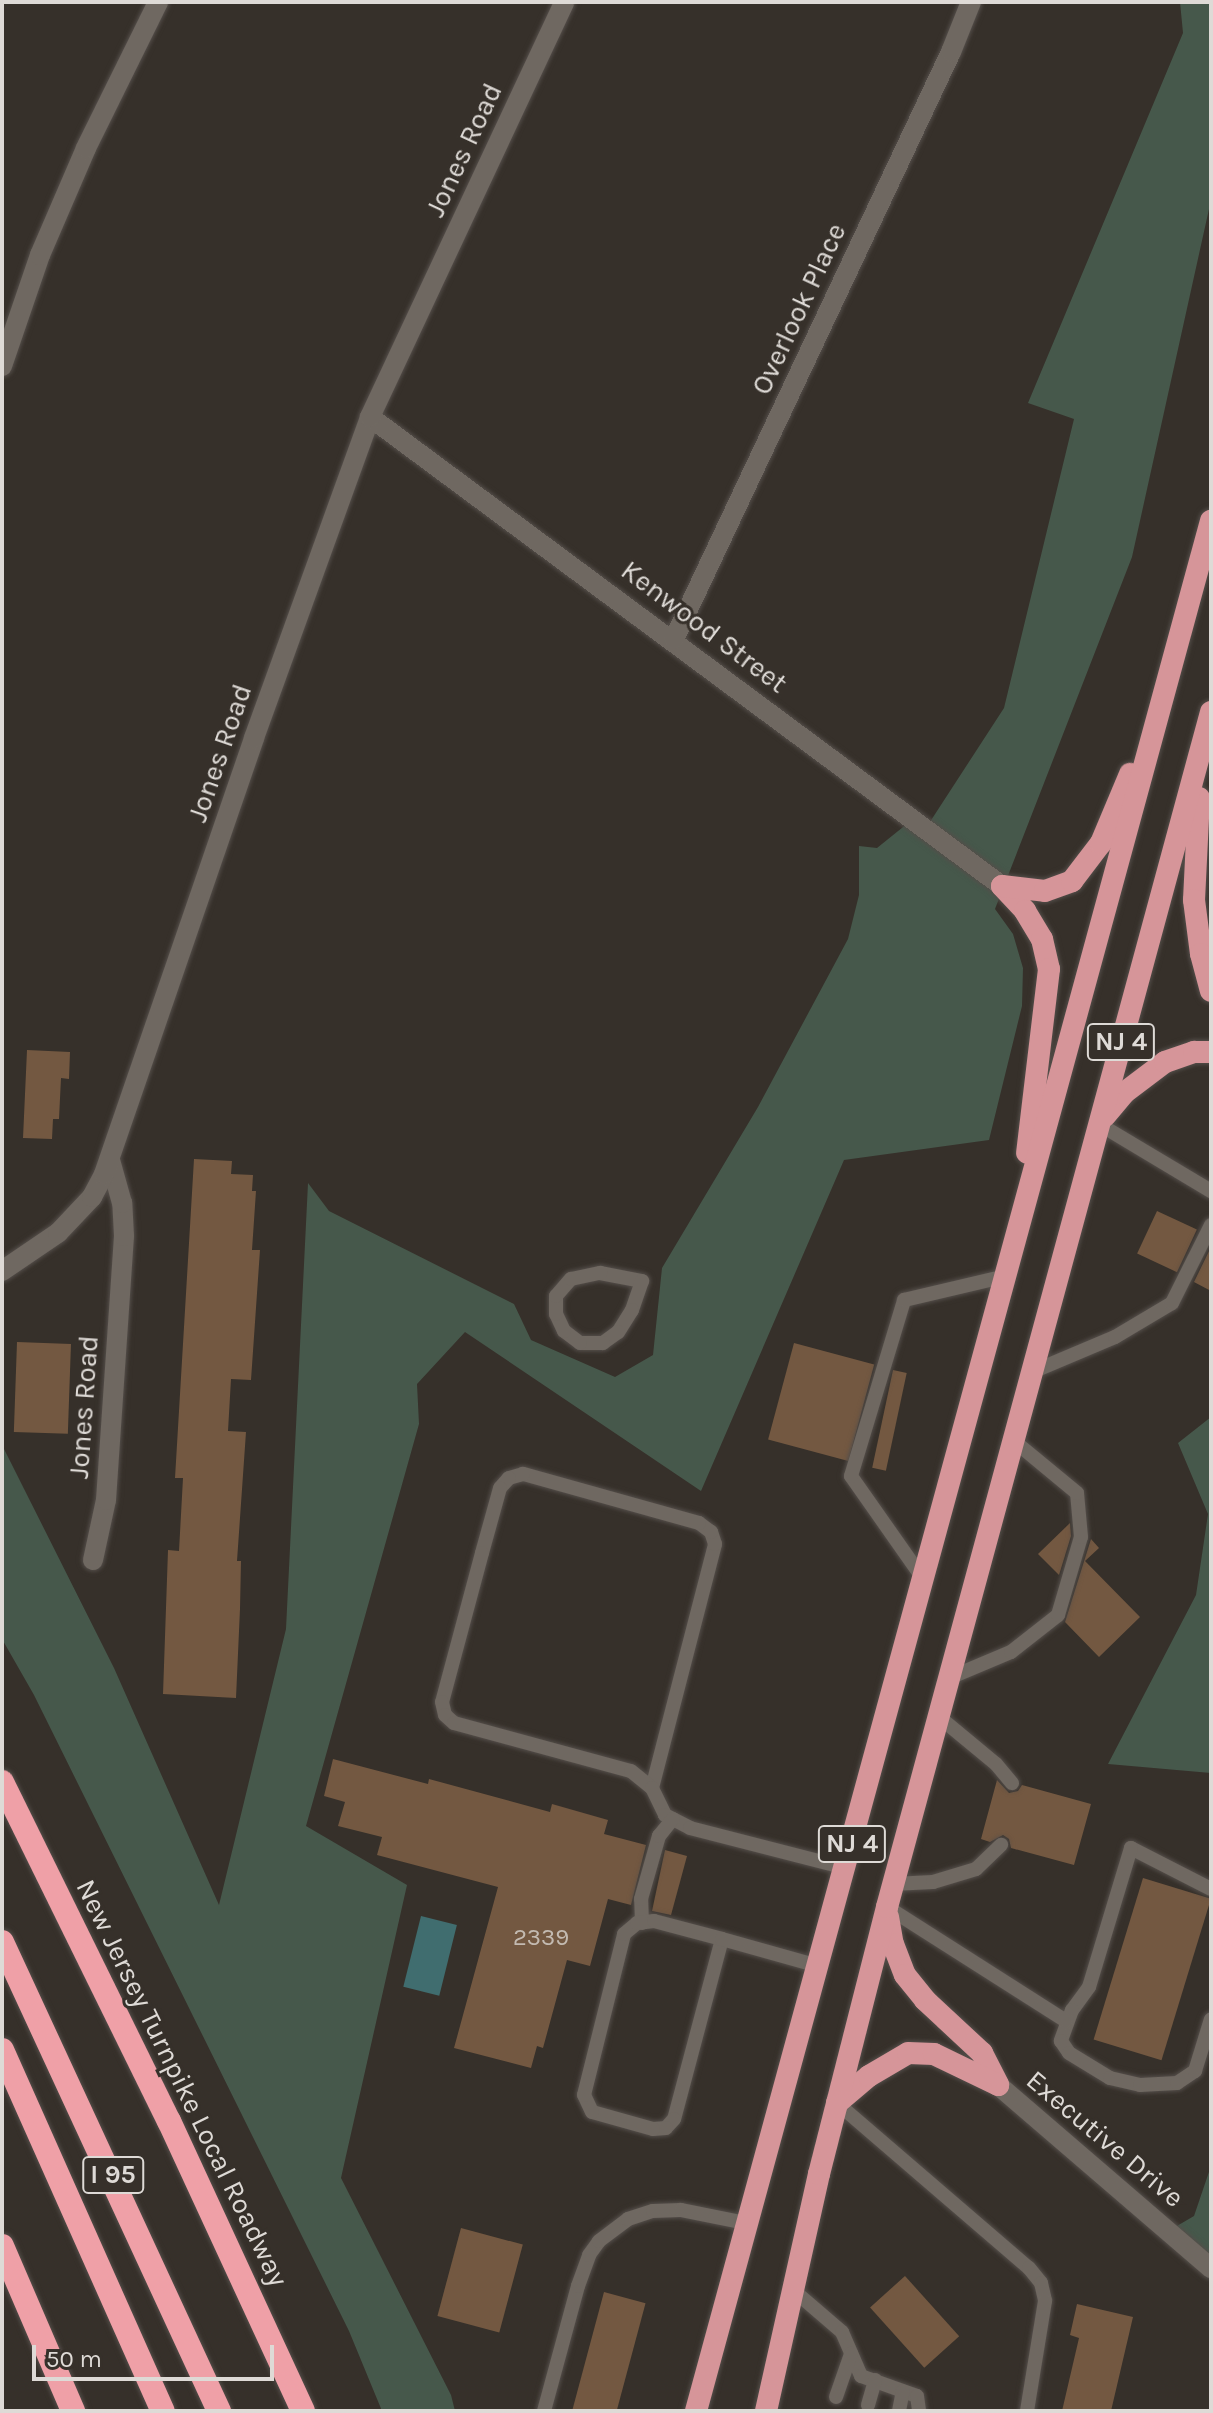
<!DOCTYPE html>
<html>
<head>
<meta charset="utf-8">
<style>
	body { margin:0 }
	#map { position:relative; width:1213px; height:2413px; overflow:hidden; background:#36302a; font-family:Karla,sans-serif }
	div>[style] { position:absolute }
	.green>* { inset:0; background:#46584b }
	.water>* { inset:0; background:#406d6f; transform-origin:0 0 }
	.building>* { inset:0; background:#735841; transform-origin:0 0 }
	.roads { filter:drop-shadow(0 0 2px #544e4a) drop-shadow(0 0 2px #544e4a) }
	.service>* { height:14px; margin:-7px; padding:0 7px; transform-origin:7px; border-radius:7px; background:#6f6861 }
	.minor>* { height:20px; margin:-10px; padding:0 10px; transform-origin:10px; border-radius:10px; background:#6f6861 }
	.tertiary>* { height:20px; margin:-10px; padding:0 10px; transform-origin:10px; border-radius:10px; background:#6f6861 }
	.trunk>* { height:22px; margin:-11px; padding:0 11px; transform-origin:11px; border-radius:11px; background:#d69599 }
	.motorway>* { height:24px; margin:-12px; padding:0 12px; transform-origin:12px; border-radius:12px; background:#efa0a7 }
	span { translate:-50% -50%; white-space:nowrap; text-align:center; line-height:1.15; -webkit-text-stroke:6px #36302a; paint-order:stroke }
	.number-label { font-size:24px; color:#c3bab1 }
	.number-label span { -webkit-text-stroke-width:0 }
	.shield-label span { padding:2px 6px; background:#36302a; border:2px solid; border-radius:6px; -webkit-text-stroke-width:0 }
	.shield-label { font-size:26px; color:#dedad6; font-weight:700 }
	.street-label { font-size:28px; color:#dedad6 }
	.frame { position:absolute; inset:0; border:4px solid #dedad6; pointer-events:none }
	.scale { position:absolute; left:32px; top:2345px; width:242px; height:36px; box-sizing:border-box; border:4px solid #dedad6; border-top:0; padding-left:10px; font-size:24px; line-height:28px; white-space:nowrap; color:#dedad6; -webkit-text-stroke:6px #36302a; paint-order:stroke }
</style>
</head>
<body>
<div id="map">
	<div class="green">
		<i style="clip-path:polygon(1180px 2px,1211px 2px,1211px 200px,1132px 557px,995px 909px,1013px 934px,1023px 968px,1022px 1006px,989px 1140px,844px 1160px,701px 1491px,465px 1332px,417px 1384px,419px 1424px,306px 1826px,407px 1885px,341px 2178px,451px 2395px,455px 2411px,382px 2411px,349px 2331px,34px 1695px,2px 1639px,2px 1445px,114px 1668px,219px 1905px,286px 1629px,308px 1183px,329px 1211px,514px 1304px,531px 1340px,615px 1377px,653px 1355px,662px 1268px,758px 1107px,848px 939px,859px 895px,859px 846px,877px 848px,913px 819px,926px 828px,1004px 708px,1074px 419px,1028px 403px,1183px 33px)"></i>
		<i style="clip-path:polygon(1211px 1417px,1211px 1773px,1108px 1764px,1196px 1595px,1208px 1514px,1178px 1443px)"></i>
		<i style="clip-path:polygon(1211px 2166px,1211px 2268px,1170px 2230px,1194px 2216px)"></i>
	</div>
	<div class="water">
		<i style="left:421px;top:1916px;width:37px;height:73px;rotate:14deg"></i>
	</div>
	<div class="building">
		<i style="clip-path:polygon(27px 1050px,70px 1052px,69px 1079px,61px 1078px,59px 1119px,53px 1119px,52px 1139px,23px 1138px)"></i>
		<i style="clip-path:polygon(194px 1159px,232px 1161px,231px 1174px,253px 1175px,252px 1191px,256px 1191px,252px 1250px,260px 1250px,251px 1380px,231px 1379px,228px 1431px,246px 1432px,237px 1561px,241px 1561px,240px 1609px,236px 1698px,163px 1694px,168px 1550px,179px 1551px,183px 1478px,175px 1478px)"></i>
		<i style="left:1157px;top:1211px;width:44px;height:47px;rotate:25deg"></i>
		<i style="clip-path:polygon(1211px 1247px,1211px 1291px,1194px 1282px)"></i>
		<i style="left:17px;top:1342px;width:54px;height:90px;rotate:2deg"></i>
		<i style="left:794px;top:1343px;width:83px;height:100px;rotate:15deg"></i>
		<i style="left:893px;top:1370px;width:14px;height:100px;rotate:12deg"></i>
		<i style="clip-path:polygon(1070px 1523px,1071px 1536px,1059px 1575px,1038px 1554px)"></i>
		<i style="clip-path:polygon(1091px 1539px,1099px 1548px,1085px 1561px,1140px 1617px,1099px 1657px,1065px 1622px)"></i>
		<i style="clip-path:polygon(333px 1759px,428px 1784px,429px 1779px,550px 1812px,552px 1804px,608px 1820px,604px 1834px,646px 1845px,631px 1905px,608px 1899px,590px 1966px,567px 1960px,543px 2048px,537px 2046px,531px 2068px,454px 2048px,498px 1887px,377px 1855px,382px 1837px,338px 1826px,345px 1802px,324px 1796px)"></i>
		<i style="clip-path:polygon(997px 1780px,1009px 1793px,1018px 1791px,1022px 1785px,1091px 1804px,1074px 1865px,1011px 1848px,1009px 1839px,1003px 1835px,990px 1842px,981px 1839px)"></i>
		<i style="clip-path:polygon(665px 1850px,687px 1856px,671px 1915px,652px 1911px)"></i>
		<i style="left:1143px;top:1878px;width:71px;height:169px;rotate:17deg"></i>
		<i style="left:461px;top:2228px;width:64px;height:91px;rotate:15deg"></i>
		<i style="left:905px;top:2276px;width:81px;height:47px;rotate:48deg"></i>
		<i style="left:604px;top:2292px;width:43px;height:124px;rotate:15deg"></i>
		<i style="clip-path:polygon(1077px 2304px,1133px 2317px,1111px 2411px,1062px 2411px,1079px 2338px,1070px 2335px)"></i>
	</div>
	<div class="roads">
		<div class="service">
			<i style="left:1099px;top:1124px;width:131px;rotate:30.9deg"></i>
			<i style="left:600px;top:1273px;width:43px;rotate:10.8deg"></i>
			<i style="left:642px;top:1281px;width:31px;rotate:109deg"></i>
			<i style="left:632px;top:1310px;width:26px;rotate:122deg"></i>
			<i style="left:618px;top:1332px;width:19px;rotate:144deg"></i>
			<i style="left:603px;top:1343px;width:23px;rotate:180deg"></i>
			<i style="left:580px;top:1343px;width:20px;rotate:-143deg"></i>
			<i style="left:564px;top:1331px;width:19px;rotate:-115deg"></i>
			<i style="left:556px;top:1314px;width:18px;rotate:-90deg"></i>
			<i style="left:556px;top:1296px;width:23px;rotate:-49deg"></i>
			<i style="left:571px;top:1279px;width:30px;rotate:-12deg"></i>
			<i style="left:1032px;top:1372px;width:90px;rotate:-22.9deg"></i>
			<i style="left:1115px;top:1337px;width:66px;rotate:-30.8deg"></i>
			<i style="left:1172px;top:1303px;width:87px;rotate:-63.4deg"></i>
			<i style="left:924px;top:1580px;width:127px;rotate:-125.1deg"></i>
			<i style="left:851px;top:1476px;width:184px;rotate:-73.2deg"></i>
			<i style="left:904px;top:1300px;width:105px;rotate:-13.2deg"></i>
			<i style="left:949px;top:1678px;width:67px;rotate:-22.8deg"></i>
			<i style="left:1011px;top:1652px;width:60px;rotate:-38.2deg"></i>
			<i style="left:1058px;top:1615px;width:81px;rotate:-73.6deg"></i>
			<i style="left:1081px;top:1537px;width:44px;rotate:-95.2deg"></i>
			<i style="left:1077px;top:1493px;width:83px;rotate:-140.4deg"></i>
			<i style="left:938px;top:1716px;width:75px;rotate:39.6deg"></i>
			<i style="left:996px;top:1764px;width:25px;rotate:50deg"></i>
			<i style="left:652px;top:1788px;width:252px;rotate:-75.5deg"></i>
			<i style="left:715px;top:1544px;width:13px;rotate:-108deg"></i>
			<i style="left:711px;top:1532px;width:15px;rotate:-143deg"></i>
			<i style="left:699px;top:1523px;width:183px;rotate:-164.4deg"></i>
			<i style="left:523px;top:1474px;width:15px;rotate:164deg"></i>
			<i style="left:509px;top:1478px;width:13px;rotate:132deg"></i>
			<i style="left:500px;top:1488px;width:67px;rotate:105.5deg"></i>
			<i style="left:482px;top:1553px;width:154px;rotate:105deg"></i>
			<i style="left:442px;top:1702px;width:13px;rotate:77deg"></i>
			<i style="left:445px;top:1715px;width:12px;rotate:42deg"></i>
			<i style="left:454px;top:1723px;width:183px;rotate:15.2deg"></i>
			<i style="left:631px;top:1771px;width:27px;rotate:39deg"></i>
			<i style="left:652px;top:1788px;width:30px;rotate:64deg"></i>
			<i style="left:665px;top:1815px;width:28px;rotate:27deg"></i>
			<i style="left:690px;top:1828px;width:161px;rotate:14.4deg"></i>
			<i style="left:893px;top:1884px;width:40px;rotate:-2.9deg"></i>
			<i style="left:933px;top:1882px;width:45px;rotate:-16.8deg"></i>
			<i style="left:976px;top:1869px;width:35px;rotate:-44deg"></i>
			<i style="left:1211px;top:1889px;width:90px;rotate:-152.9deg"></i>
			<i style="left:1131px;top:1848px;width:145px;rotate:106.8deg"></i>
			<i style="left:1089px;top:1987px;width:29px;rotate:126deg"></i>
			<i style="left:1072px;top:2010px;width:33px;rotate:110deg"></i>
			<i style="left:1061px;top:2041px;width:14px;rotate:56deg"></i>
			<i style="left:1069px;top:2053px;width:48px;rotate:31.4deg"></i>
			<i style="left:1110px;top:2078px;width:31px;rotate:13deg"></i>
			<i style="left:1140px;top:2085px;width:37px;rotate:-3deg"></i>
			<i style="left:1177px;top:2083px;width:22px;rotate:-34deg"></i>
			<i style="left:1195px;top:2071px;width:54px;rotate:-72.9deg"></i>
			<i style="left:887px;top:1907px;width:212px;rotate:32.5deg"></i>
			<i style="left:642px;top:1923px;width:24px;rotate:-92deg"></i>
			<i style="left:641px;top:1899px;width:66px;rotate:-74.1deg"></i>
			<i style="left:659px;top:1836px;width:22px;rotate:-51deg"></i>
			<i style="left:722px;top:1939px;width:186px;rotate:104.9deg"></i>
			<i style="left:674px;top:2119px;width:12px;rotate:132deg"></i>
			<i style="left:666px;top:2128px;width:13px;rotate:176deg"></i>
			<i style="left:653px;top:2129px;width:63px;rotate:-164.4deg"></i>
			<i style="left:592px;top:2112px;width:19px;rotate:-115deg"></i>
			<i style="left:584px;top:2095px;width:166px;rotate:-76deg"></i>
			<i style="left:624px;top:1934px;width:17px;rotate:-40deg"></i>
			<i style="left:637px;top:1923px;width:17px;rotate:-7deg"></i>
			<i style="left:654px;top:1921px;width:70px;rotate:14.8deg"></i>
			<i style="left:722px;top:1939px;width:101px;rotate:15.6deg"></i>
			<i style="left:837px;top:2103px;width:253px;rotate:40.7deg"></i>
			<i style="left:1029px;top:2268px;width:19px;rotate:51deg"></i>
			<i style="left:1041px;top:2283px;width:18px;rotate:77deg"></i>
			<i style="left:1045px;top:2301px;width:111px;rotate:99.3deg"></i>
			<i style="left:792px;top:2289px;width:66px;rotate:40.7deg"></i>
			<i style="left:842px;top:2332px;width:48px;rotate:66.6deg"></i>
			<i style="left:861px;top:2376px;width:59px;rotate:19.7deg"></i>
			<i style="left:917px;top:2396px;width:15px;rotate:82deg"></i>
			<i style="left:836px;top:2397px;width:46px;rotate:-70.8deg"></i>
			<i style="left:868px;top:2405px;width:26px;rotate:-74deg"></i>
			<i style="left:544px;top:2411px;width:130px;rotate:-74.8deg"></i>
			<i style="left:578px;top:2286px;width:33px;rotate:-70deg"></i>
			<i style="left:589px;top:2255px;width:17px;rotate:-54deg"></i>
			<i style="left:599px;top:2241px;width:36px;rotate:-37deg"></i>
			<i style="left:628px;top:2219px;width:26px;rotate:-18deg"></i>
			<i style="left:653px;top:2211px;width:28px;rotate:-2deg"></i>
			<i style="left:681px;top:2210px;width:66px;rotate:11.3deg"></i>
			<i style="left:899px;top:2411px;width:20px;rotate:-79deg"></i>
		</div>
		<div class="minor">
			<i style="left:2px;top:366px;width:117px;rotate:-71.1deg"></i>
			<i style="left:40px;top:255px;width:116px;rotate:-66.7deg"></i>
			<i style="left:86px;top:148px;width:163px;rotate:-63.7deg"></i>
			<i style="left:370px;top:417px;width:787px;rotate:36.58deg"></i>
			<i style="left:674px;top:639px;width:649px;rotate:-64.74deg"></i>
			<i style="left:951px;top:52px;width:54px;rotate:-68.2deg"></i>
			<i style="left:93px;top:1560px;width:61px;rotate:-77.8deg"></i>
			<i style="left:106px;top:1500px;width:265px;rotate:-86.1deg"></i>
			<i style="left:124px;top:1236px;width:33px;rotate:-93deg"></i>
			<i style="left:122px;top:1203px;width:45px;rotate:-105.6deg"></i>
			<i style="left:998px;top:2085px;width:281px;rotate:40.7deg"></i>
		</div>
		<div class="tertiary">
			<i style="left:2px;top:1271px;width:68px;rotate:-34.2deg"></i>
			<i style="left:58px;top:1233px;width:50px;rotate:-46.6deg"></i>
			<i style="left:92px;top:1197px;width:26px;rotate:-62deg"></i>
			<i style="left:104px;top:1174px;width:461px;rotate:-71deg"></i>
			<i style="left:254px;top:738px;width:341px;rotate:-70.1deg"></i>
			<i style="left:370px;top:417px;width:458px;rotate:-64.9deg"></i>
		</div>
		<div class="trunk">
			<i style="left:1199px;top:798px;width:102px;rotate:92.8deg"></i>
			<i style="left:1194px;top:900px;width:54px;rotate:82.6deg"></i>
			<i style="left:1201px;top:954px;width:38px;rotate:75deg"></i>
			<i style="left:1002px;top:886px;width:34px;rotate:47deg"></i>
			<i style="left:1025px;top:911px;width:33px;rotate:59deg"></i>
			<i style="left:1042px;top:939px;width:31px;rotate:77deg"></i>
			<i style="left:1049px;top:969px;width:185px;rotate:96.8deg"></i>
			<i style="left:1002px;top:886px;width:43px;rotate:6.6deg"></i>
			<i style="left:1045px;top:891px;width:29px;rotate:-20deg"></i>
			<i style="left:1072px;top:881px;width:48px;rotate:-52.7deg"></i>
			<i style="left:1101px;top:843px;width:75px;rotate:-67.2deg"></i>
			<i style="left:1105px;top:1116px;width:30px;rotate:-50deg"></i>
			<i style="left:1124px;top:1093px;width:51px;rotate:-37.1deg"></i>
			<i style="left:1165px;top:1062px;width:31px;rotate:-19deg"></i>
			<i style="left:1194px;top:1052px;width:17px"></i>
			<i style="left:888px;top:1917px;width:27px;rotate:80deg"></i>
			<i style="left:893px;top:1944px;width:33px;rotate:69deg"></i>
			<i style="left:905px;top:1975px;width:32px;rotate:51deg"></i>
			<i style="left:925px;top:2000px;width:78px;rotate:42.9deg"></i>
			<i style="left:982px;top:2053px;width:36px;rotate:63deg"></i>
			<i style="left:837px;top:2103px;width:42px;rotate:-40.2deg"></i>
			<i style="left:869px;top:2076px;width:45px;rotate:-30.5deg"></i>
			<i style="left:908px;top:2053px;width:26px;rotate:2deg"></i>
			<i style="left:934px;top:2054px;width:71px;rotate:25.8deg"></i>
			<i style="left:696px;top:2411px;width:1959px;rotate:-74.76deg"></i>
			<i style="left:766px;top:2411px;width:243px;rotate:-77.4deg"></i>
			<i style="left:819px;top:2174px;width:276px;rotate:-75.7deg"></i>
			<i style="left:887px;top:1907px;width:1238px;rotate:-74.83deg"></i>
		</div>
		<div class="motorway">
			<i style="left:2px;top:1782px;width:378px;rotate:63.8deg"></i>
			<i style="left:169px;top:2121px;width:319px;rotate:65.2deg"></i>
			<i style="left:2px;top:1942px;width:517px;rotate:65.17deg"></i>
			<i style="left:2px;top:2050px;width:395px;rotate:66deg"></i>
			<i style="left:2px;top:2246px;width:180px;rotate:66.7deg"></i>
		</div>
	</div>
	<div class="number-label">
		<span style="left:541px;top:1938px">2339</span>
	</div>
	<div class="shield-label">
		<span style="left:1121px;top:1042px">NJ 4</span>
		<span style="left:852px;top:1844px">NJ 4</span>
		<span style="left:113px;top:2175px">I 95</span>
	</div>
	<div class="street-label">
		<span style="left:464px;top:150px;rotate:-65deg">Jones Road</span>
		<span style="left:799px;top:309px;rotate:-65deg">Overlook Place</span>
		<span style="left:704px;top:627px;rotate:37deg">Kenwood Street</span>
		<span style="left:220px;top:753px;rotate:-71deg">Jones Road</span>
		<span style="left:84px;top:1407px;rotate:-86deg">Jones Road</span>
		<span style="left:182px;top:2083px;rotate:64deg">New Jersey Turnpike Local Roadway</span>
		<span style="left:1105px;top:2139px;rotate:40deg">Executive Drive</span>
	</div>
	<div class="frame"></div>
	<div class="scale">50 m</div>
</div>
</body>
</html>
